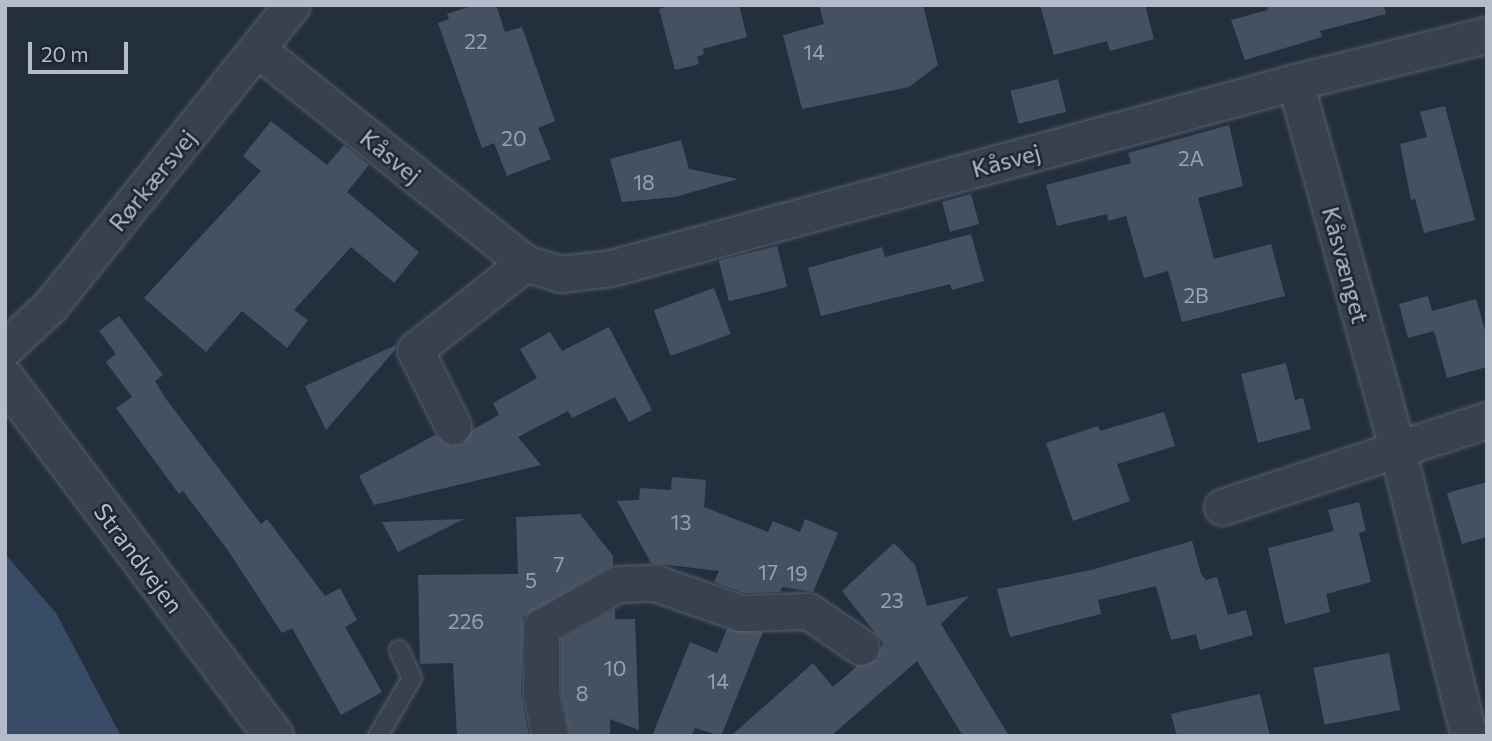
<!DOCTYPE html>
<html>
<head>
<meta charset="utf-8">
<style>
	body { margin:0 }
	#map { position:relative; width:1492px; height:741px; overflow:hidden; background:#242f3e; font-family:Commissioner,sans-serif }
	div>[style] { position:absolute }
	.water>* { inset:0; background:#394c67 }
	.building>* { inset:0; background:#455162; transform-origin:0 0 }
	.roads { filter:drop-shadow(0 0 2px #565f6c) drop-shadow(0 0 2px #565f6c) }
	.service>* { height:18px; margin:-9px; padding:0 9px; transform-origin:9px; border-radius:9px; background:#38414e }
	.minor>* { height:35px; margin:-17.5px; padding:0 17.5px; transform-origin:17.5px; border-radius:17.5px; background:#38414e }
	.tertiary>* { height:38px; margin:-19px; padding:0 19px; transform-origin:19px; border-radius:19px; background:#38414e }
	span { translate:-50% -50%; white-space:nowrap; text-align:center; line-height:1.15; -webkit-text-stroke:5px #1d2633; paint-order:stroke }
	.number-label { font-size:21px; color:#98a1af }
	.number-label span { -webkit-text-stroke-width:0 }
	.street-label { font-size:24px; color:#b4bcc9 }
	.frame { position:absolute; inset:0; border:7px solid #b4bcc9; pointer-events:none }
	.scale { position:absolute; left:28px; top:42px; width:100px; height:32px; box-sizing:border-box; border:4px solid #b4bcc9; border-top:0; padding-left:9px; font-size:21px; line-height:24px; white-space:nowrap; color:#b4bcc9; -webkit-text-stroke:5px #1d2633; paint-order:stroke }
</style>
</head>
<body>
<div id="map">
	<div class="water">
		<i style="clip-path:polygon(5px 554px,56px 613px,121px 736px,5px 736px)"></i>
	</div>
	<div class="building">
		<i style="clip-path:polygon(474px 5px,496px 5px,505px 32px,522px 27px,555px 121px,538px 128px,551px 159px,507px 176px,494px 143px,482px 148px,438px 23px,449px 19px,447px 14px)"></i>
		<i style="clip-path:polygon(674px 5px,739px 5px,747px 37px,703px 49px,704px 54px,697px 57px,699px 64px,675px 70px,659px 9px)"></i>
		<i style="clip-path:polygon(819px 5px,923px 5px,938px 65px,909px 87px,802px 109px,783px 35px,824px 24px)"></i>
		<i style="clip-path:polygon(1040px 5px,1145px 5px,1154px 39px,1110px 51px,1107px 41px,1054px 55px)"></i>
		<i style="clip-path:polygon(1267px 5px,1384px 5px,1386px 14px,1320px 31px,1322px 37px,1245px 60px,1231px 20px,1268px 10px)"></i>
		<i style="left:1058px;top:79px;width:34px;height:49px;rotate:76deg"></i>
		<i style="clip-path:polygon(1445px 106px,1475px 220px,1424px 233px,1415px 199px,1411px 200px,1400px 144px,1427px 137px,1420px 112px)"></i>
		<i style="clip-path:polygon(271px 121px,327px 165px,344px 145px,369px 165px,347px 192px,419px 252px,394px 283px,351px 247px,294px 310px,308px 320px,287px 348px,242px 311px,206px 352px,144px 298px,261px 171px,243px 156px)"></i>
		<i style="clip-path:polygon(1229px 125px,1243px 186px,1198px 198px,1214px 259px,1271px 244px,1285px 296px,1182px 322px,1168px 271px,1144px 278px,1126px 216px,1108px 221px,1107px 214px,1057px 226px,1046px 185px,1131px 163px,1128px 153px)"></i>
		<i style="clip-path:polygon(681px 140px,689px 169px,738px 179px,675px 197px,622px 202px,610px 159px)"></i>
		<i style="left:971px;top:194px;width:31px;height:30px;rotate:75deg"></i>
		<i style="clip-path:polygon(971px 234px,984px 281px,952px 290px,950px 284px,821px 316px,808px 268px,882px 247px,885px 257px)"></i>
		<i style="left:777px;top:246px;width:42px;height:60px;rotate:76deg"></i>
		<i style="left:714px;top:288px;width:49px;height:64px;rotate:70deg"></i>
		<i style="clip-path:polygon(1428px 296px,1432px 311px,1476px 299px,1487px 337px,1487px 367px,1447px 378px,1434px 331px,1408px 338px,1399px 304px)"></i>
		<i style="clip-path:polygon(119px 316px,163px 375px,155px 381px,166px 399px,261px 524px,267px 519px,325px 596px,340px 588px,357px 620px,345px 627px,382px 692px,341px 715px,292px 628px,282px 633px,227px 549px,183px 491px,179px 494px,116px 408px,132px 397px,106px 362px,116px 354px,99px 331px)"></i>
		<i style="clip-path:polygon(609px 327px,652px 410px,629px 422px,615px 397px,572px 418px,568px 411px,518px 437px,541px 465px,374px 505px,359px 476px,435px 435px,451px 446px,463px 444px,472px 430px,499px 415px,493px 403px,537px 378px,520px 349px,550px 332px,562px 351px)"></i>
		<i style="clip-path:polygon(396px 345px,395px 350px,326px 430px,305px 386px)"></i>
		<i style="clip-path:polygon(1286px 363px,1295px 400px,1303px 398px,1311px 429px,1258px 443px,1241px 374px)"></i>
		<i style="clip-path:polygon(1164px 412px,1175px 446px,1117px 464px,1130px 501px,1073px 521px,1046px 443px,1098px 426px,1100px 431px)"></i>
		<i style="clip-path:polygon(672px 477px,706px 480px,704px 507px,768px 532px,773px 521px,800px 532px,805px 519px,838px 533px,813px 592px,782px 587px,780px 592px,744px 593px,714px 582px,719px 571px,651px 563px,617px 501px,639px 500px,640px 488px,671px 490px)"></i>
		<i style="clip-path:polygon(1487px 482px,1487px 537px,1462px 544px,1447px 493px)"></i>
		<i style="clip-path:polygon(1359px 502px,1366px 531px,1359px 533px,1371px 582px,1326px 594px,1330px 612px,1285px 624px,1268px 548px,1334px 531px,1328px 510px)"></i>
		<i style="clip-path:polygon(580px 514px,613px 556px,613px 565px,523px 617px,521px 694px,529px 736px,457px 736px,453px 663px,420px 664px,418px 575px,518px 574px,516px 517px)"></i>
		<i style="clip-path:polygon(464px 519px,398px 552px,382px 522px)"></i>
		<i style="clip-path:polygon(1192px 541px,1201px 574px,1206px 580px,1217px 577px,1228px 615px,1246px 610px,1253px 635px,1200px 650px,1196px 634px,1171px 640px,1156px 586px,1098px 600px,1101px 614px,1010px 637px,997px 589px,1091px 570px)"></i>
		<i style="clip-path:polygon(894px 543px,915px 565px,927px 606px,969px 596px,941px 624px,1009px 736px,963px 736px,917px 661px,831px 736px,731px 736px,813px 663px,833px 687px,857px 666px,877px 659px,883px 643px,842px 591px)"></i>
		<i style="clip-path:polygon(615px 609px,615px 619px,635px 619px,639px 730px,610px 719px,610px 736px,570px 736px,561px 692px,561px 639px)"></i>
		<i style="clip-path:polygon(727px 629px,763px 632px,721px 736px,695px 728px,691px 736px,652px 736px,690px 642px,717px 653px)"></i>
		<i style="left:1389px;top:653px;width:58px;height:77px;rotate:79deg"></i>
		<i style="clip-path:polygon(1260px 694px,1270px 736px,1177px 736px,1171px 714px)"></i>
	</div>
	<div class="roads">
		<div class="service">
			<i style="left:378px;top:736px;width:67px;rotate:-59.6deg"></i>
			<i style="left:412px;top:678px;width:31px;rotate:-115deg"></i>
		</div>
		<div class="minor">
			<i style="left:257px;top:49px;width:343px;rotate:38.6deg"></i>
			<i style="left:525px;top:263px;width:37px;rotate:17deg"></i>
			<i style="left:560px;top:274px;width:51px;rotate:-6.7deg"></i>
			<i style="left:611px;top:268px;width:709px;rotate:-15.21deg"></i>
			<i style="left:1295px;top:82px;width:198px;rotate:-13.8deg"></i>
			<i style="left:1295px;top:82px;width:380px;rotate:74.4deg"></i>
			<i style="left:1397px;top:448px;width:297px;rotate:76deg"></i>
			<i style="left:5px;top:348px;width:62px;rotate:-43deg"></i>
			<i style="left:50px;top:306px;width:386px;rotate:-51.2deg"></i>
			<i style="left:453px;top:426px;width:85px;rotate:-116.6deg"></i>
			<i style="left:415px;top:350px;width:140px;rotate:-38.3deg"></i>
			<i style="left:1222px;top:507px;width:279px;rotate:-18.2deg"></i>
			<i style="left:550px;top:736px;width:43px;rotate:-102.1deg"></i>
			<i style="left:541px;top:694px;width:67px;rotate:-90deg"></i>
			<i style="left:541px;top:627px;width:88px;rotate:-29.2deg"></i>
			<i style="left:618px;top:584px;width:37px;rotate:-2deg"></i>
			<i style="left:655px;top:583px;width:91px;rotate:19.2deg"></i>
			<i style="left:741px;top:613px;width:67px;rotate:-1.7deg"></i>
			<i style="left:808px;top:611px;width:64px;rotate:34.2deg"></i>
		</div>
		<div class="tertiary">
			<i style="left:5px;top:379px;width:447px;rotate:53deg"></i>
		</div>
	</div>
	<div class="number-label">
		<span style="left:476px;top:41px">22</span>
		<span style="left:814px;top:52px">14</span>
		<span style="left:514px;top:138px">20</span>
		<span style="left:1191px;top:158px">2A</span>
		<span style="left:644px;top:182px">18</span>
		<span style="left:1196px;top:295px">2B</span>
		<span style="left:681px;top:522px">13</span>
		<span style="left:559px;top:564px">7</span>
		<span style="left:768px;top:572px">17</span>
		<span style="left:797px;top:573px">19</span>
		<span style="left:531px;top:580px">5</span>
		<span style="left:892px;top:600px">23</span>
		<span style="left:466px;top:621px">226</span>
		<span style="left:615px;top:668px">10</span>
		<span style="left:718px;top:681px">14</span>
		<span style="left:582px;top:693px">8</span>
	</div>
	<div class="street-label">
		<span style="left:391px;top:156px;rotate:39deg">Kåsvej</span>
		<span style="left:1006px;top:160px;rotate:-15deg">Kåsvej</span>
		<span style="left:152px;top:180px;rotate:-51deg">Rørkærsvej</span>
		<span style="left:1346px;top:265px;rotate:75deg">Kåsvænget</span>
		<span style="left:139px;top:558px;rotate:53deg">Strandvejen</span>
	</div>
	<div class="frame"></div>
	<div class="scale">20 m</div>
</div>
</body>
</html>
